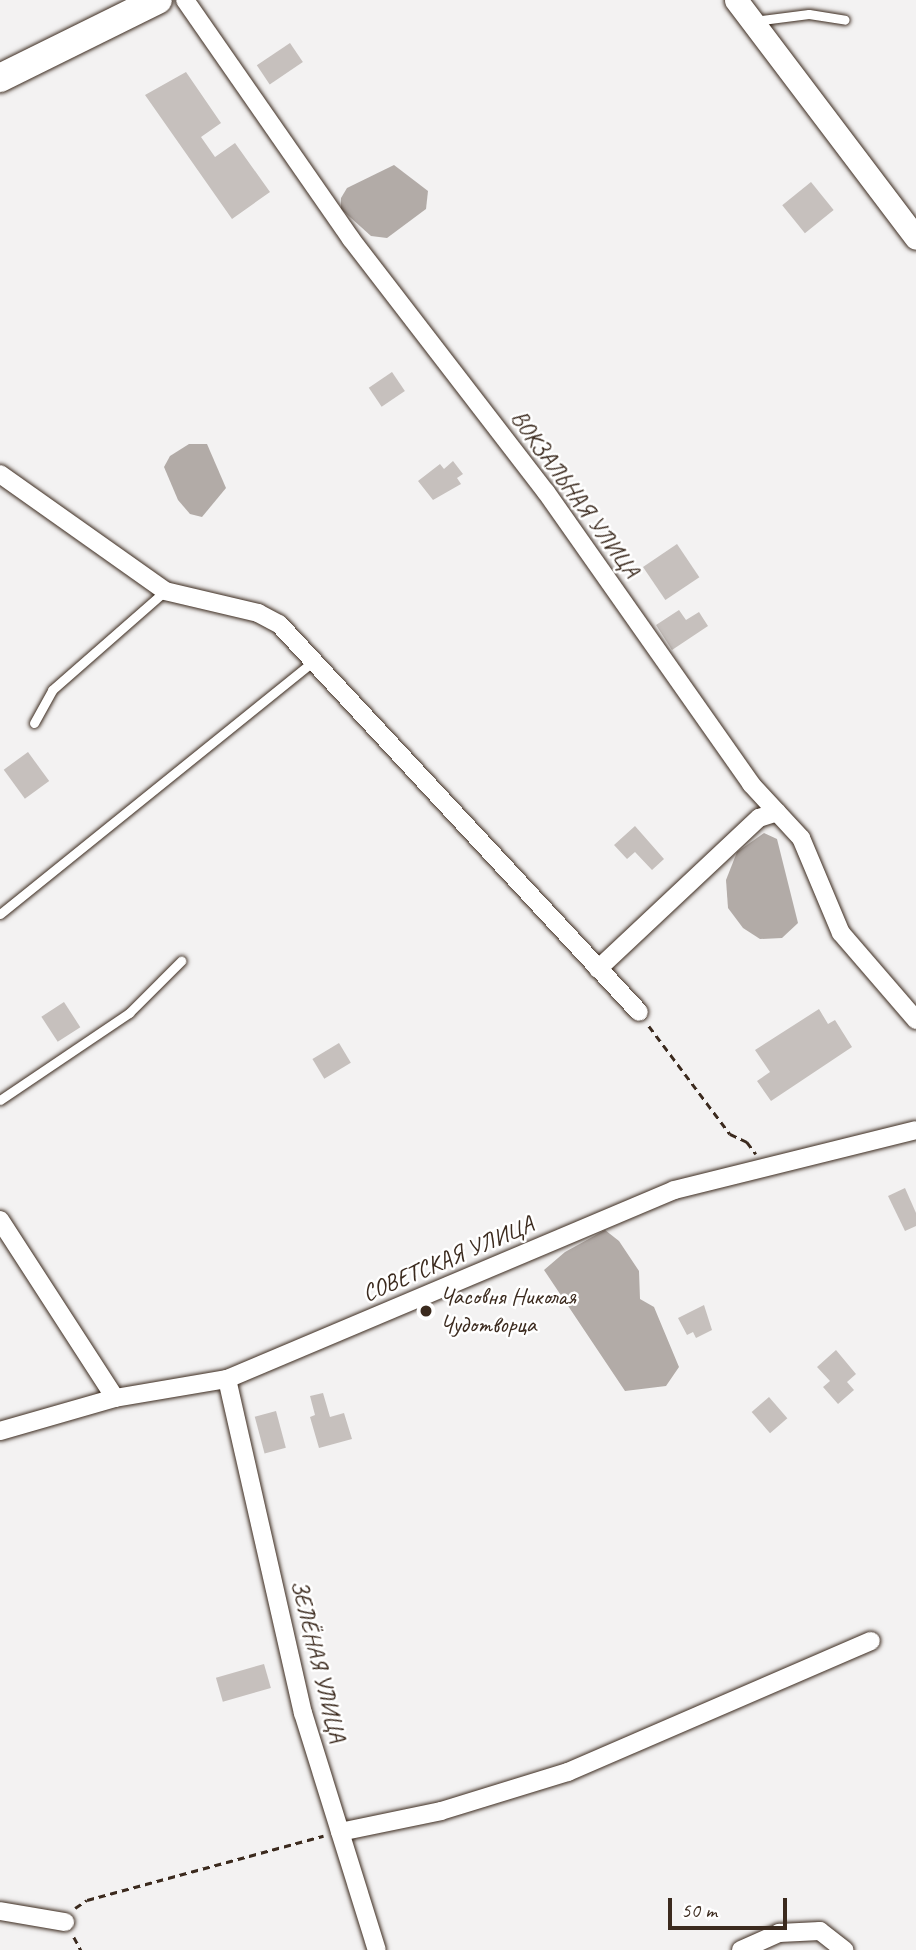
<!DOCTYPE html>
<html>
<head>
<meta charset="utf-8">
<style>
	body { margin:0 }
	#map { position:relative; width:916px; height:1950px; overflow:hidden; background:#f3f2f2; font-family:Caveat,sans-serif }
	div>[style] { position:absolute }
	.water>* { inset:0; background:#b2aba7 }
	.building>* { inset:0; background:#c6c0bd; transform-origin:0 0 }
	.path>* { height:2.5px; margin-top:-1.25px; transform-origin:0; background:repeating-linear-gradient(90deg,#3b2a1e 0 7px,transparent 0 12px) }
	.roads { filter:drop-shadow(0 0 2px #3b2a1e) drop-shadow(0 0 2px #3b2a1e) }
	.service>* { height:9px; margin:-4.5px; padding:0 4.5px; transform-origin:4.5px; border-radius:4.5px; background:#fff }
	.minor>* { height:18px; margin:-9px; padding:0 9px; transform-origin:9px; border-radius:9px; background:#fff }
	.tertiary>* { height:23px; margin:-11.5px; padding:0 11.5px; transform-origin:11.5px; border-radius:11.5px; background:#fff }
	.primary>* { height:28px; margin:-14px; padding:0 14px; transform-origin:14px; border-radius:14px; background:#fff }
	.dots>* { width:19px; height:19px; translate:-50% -50%; box-sizing:border-box; border:4px solid #fff; border-radius:50% }
	span { translate:-50% -50%; white-space:nowrap; text-align:center; line-height:1.15; -webkit-text-stroke:5px #fff; paint-order:stroke }
	.street-label { font-size:24px; color:#3b2a1e }
	.poi-label { font-size:24px; color:#3b2a1e }
	.left { translate:0 -50%; text-align:left }
	.scale { position:absolute; left:668px; top:1898px; width:119px; height:32px; box-sizing:border-box; border:4px solid #3b2a1e; border-top:0; padding-left:9px; font-size:21px; line-height:24px; white-space:nowrap; color:#3b2a1e; -webkit-text-stroke:5px #fff; paint-order:stroke }
</style>
</head>
<body>
<div id="map">
	<div class="water">
		<i style="clip-path:polygon(394px 165px,428px 191px,426px 209px,387px 238px,371px 236px,341px 209px,341px 198px,347px 188px)"></i>
		<i style="clip-path:polygon(189px 444px,207px 444px,226px 488px,202px 517px,190px 514px,178px 500px,164px 467px,170px 456px)"></i>
		<i style="clip-path:polygon(764px 833px,777px 839px,798px 923px,782px 938px,760px 939px,743px 928px,728px 908px,726px 880px,737px 852px)"></i>
		<i style="clip-path:polygon(605px 1230px,619px 1241px,639px 1271px,640px 1299px,654px 1307px,679px 1367px,666px 1386px,625px 1391px,544px 1270px,565px 1252px)"></i>
	</div>
	<div class="building">
		<i style="left:290px;top:43px;width:23px;height:40px;rotate:56deg"></i>
		<i style="clip-path:polygon(186px 72px,221px 123px,201px 137px,215px 157px,235px 143px,270px 192px,232px 219px,145px 95px)"></i>
		<i style="left:811px;top:182px;width:36px;height:37px;rotate:51deg"></i>
		<i style="left:392px;top:372px;width:23px;height:28px;rotate:56deg"></i>
		<i style="clip-path:polygon(453px 461px,463px 474px,457px 478px,461px 484px,433px 500px,418px 481px,440px 464px,444px 469px)"></i>
		<i style="left:677px;top:544px;width:40px;height:41px;rotate:56deg"></i>
		<i style="clip-path:polygon(679px 610px,686px 620px,699px 612px,708px 626px,672px 650px,656px 625px)"></i>
		<i style="left:28px;top:752px;width:36px;height:30px;rotate:54deg"></i>
		<i style="clip-path:polygon(635px 826px,664px 859px,652px 870px,635px 852px,627px 859px,614px 845px)"></i>
		<i style="left:64px;top:1002px;width:30px;height:27px;rotate:57deg"></i>
		<i style="clip-path:polygon(819px 1009px,828px 1024px,835px 1020px,852px 1047px,771px 1101px,757px 1081px,770px 1072px,755px 1050px)"></i>
		<i style="left:339px;top:1043px;width:23px;height:31px;rotate:59deg"></i>
		<i style="clip-path:polygon(905px 1188px,916px 1213px,916px 1226px,905px 1231px,888px 1196px)"></i>
		<i style="clip-path:polygon(704px 1305px,712px 1330px,696px 1338px,693px 1332px,687px 1335px,678px 1318px)"></i>
		<i style="clip-path:polygon(836px 1350px,856px 1374px,847px 1382px,854px 1390px,838px 1404px,823px 1387px,830px 1381px,817px 1367px)"></i>
		<i style="clip-path:polygon(323px 1393px,330px 1417px,344px 1413px,352px 1439px,319px 1448px,310px 1417px,315px 1415px,310px 1396px)"></i>
		<i style="left:769px;top:1397px;width:28px;height:23px;rotate:49deg"></i>
		<i style="left:276px;top:1411px;width:38px;height:22px;rotate:75deg"></i>
		<i style="left:264px;top:1664px;width:25px;height:50px;rotate:74deg"></i>
	</div>
	<div class="path">
		<i style="left:649px;top:1026px;width:135px;rotate:53.1deg"></i>
		<i style="left:730px;top:1134px;width:19px;rotate:25deg"></i>
		<i style="left:747px;top:1142px;width:15px;rotate:53deg"></i>
		<i style="left:75px;top:1908px;width:14px;rotate:-34deg"></i>
		<i style="left:87px;top:1900px;width:245px;rotate:-15.2deg"></i>
		<i style="left:74px;top:1937px;width:15px;rotate:62deg"></i>
	</div>
	<div class="roads">
		<div class="service">
			<i style="left:754px;top:21px;width:55px;rotate:-7.3deg"></i>
			<i style="left:809px;top:14px;width:36px;rotate:9deg"></i>
			<i style="left:34px;top:723px;width:38px;rotate:-61deg"></i>
			<i style="left:52px;top:690px;width:150px;rotate:-41.2deg"></i>
			<i style="left:0;top:914px;width:401px;rotate:-38.9deg"></i>
			<i style="left:0;top:1100px;width:156px;rotate:-34deg"></i>
			<i style="left:129px;top:1013px;width:74px;rotate:-45deg"></i>
		</div>
		<div class="minor">
			<i style="left:185px;top:0;width:291px;rotate:55.2deg"></i>
			<i style="left:351px;top:239px;width:319px;rotate:52.4deg"></i>
			<i style="left:546px;top:492px;width:357px;rotate:54.9deg"></i>
			<i style="left:751px;top:784px;width:74px;rotate:47.2deg"></i>
			<i style="left:801px;top:838px;width:103px;rotate:67.2deg"></i>
			<i style="left:841px;top:933px;width:115px;rotate:49.2deg"></i>
			<i style="left:0;top:474px;width:202px;rotate:35.3deg"></i>
			<i style="left:165px;top:591px;width:96px;rotate:13.3deg"></i>
			<i style="left:258px;top:613px;width:24px;rotate:28deg"></i>
			<i style="left:279px;top:624px;width:529px;rotate:47.14deg"></i>
			<i style="left:598px;top:969px;width:221px;rotate:-43.2deg"></i>
			<i style="left:759px;top:818px;width:19px;rotate:-18deg"></i>
			<i style="left:0;top:1220px;width:212px;rotate:57.1deg"></i>
			<i style="left:227px;top:1379px;width:343px;rotate:77.2deg"></i>
			<i style="left:303px;top:1713px;width:248px;rotate:72.7deg"></i>
			<i style="left:0;top:1431px;width:120px;rotate:-16deg"></i>
			<i style="left:115px;top:1398px;width:114px;rotate:-9.6deg"></i>
			<i style="left:227px;top:1379px;width:485px;rotate:-22.9deg"></i>
			<i style="left:674px;top:1190px;width:249px;rotate:-13.9deg"></i>
			<i style="left:340px;top:1832px;width:103px;rotate:-11.7deg"></i>
			<i style="left:441px;top:1811px;width:133px;rotate:-17.1deg"></i>
			<i style="left:568px;top:1772px;width:330px;rotate:-23.4deg"></i>
			<i style="left:0;top:1911px;width:66px;rotate:9.6deg"></i>
			<i style="left:741px;top:1950px;width:42px;rotate:-24.1deg"></i>
			<i style="left:779px;top:1933px;width:41px;rotate:-2.8deg"></i>
			<i style="left:820px;top:1931px;width:31px;rotate:38deg"></i>
		</div>
		<div class="tertiary">
			<i style="left:736px;top:0;width:298px;rotate:52.9deg"></i>
		</div>
		<div class="primary">
			<i style="left:0;top:78px;width:176px;rotate:-26.3deg"></i>
		</div>
	</div>
	<div class="dots">
		<i style="left:426px;top:1311px;background:#3b2a1e"></i>
	</div>
	<div class="street-label">
		<span style="left:575px;top:494px;rotate:54deg">ВОКЗАЛЬНАЯ УЛИЦА</span>
		<span style="left:448px;top:1259px;rotate:-23deg">СОВЕТСКАЯ УЛИЦА</span>
		<span style="left:318px;top:1661px;rotate:76deg">ЗЕЛЁНАЯ УЛИЦА</span>
	</div>
	<div class="poi-label">
		<span class="left" style="left:440px;top:1311px">Часовня Николая<br>Чудотворца</span>
	</div>
	<div class="scale">50 m</div>
</div>
</body>
</html>
